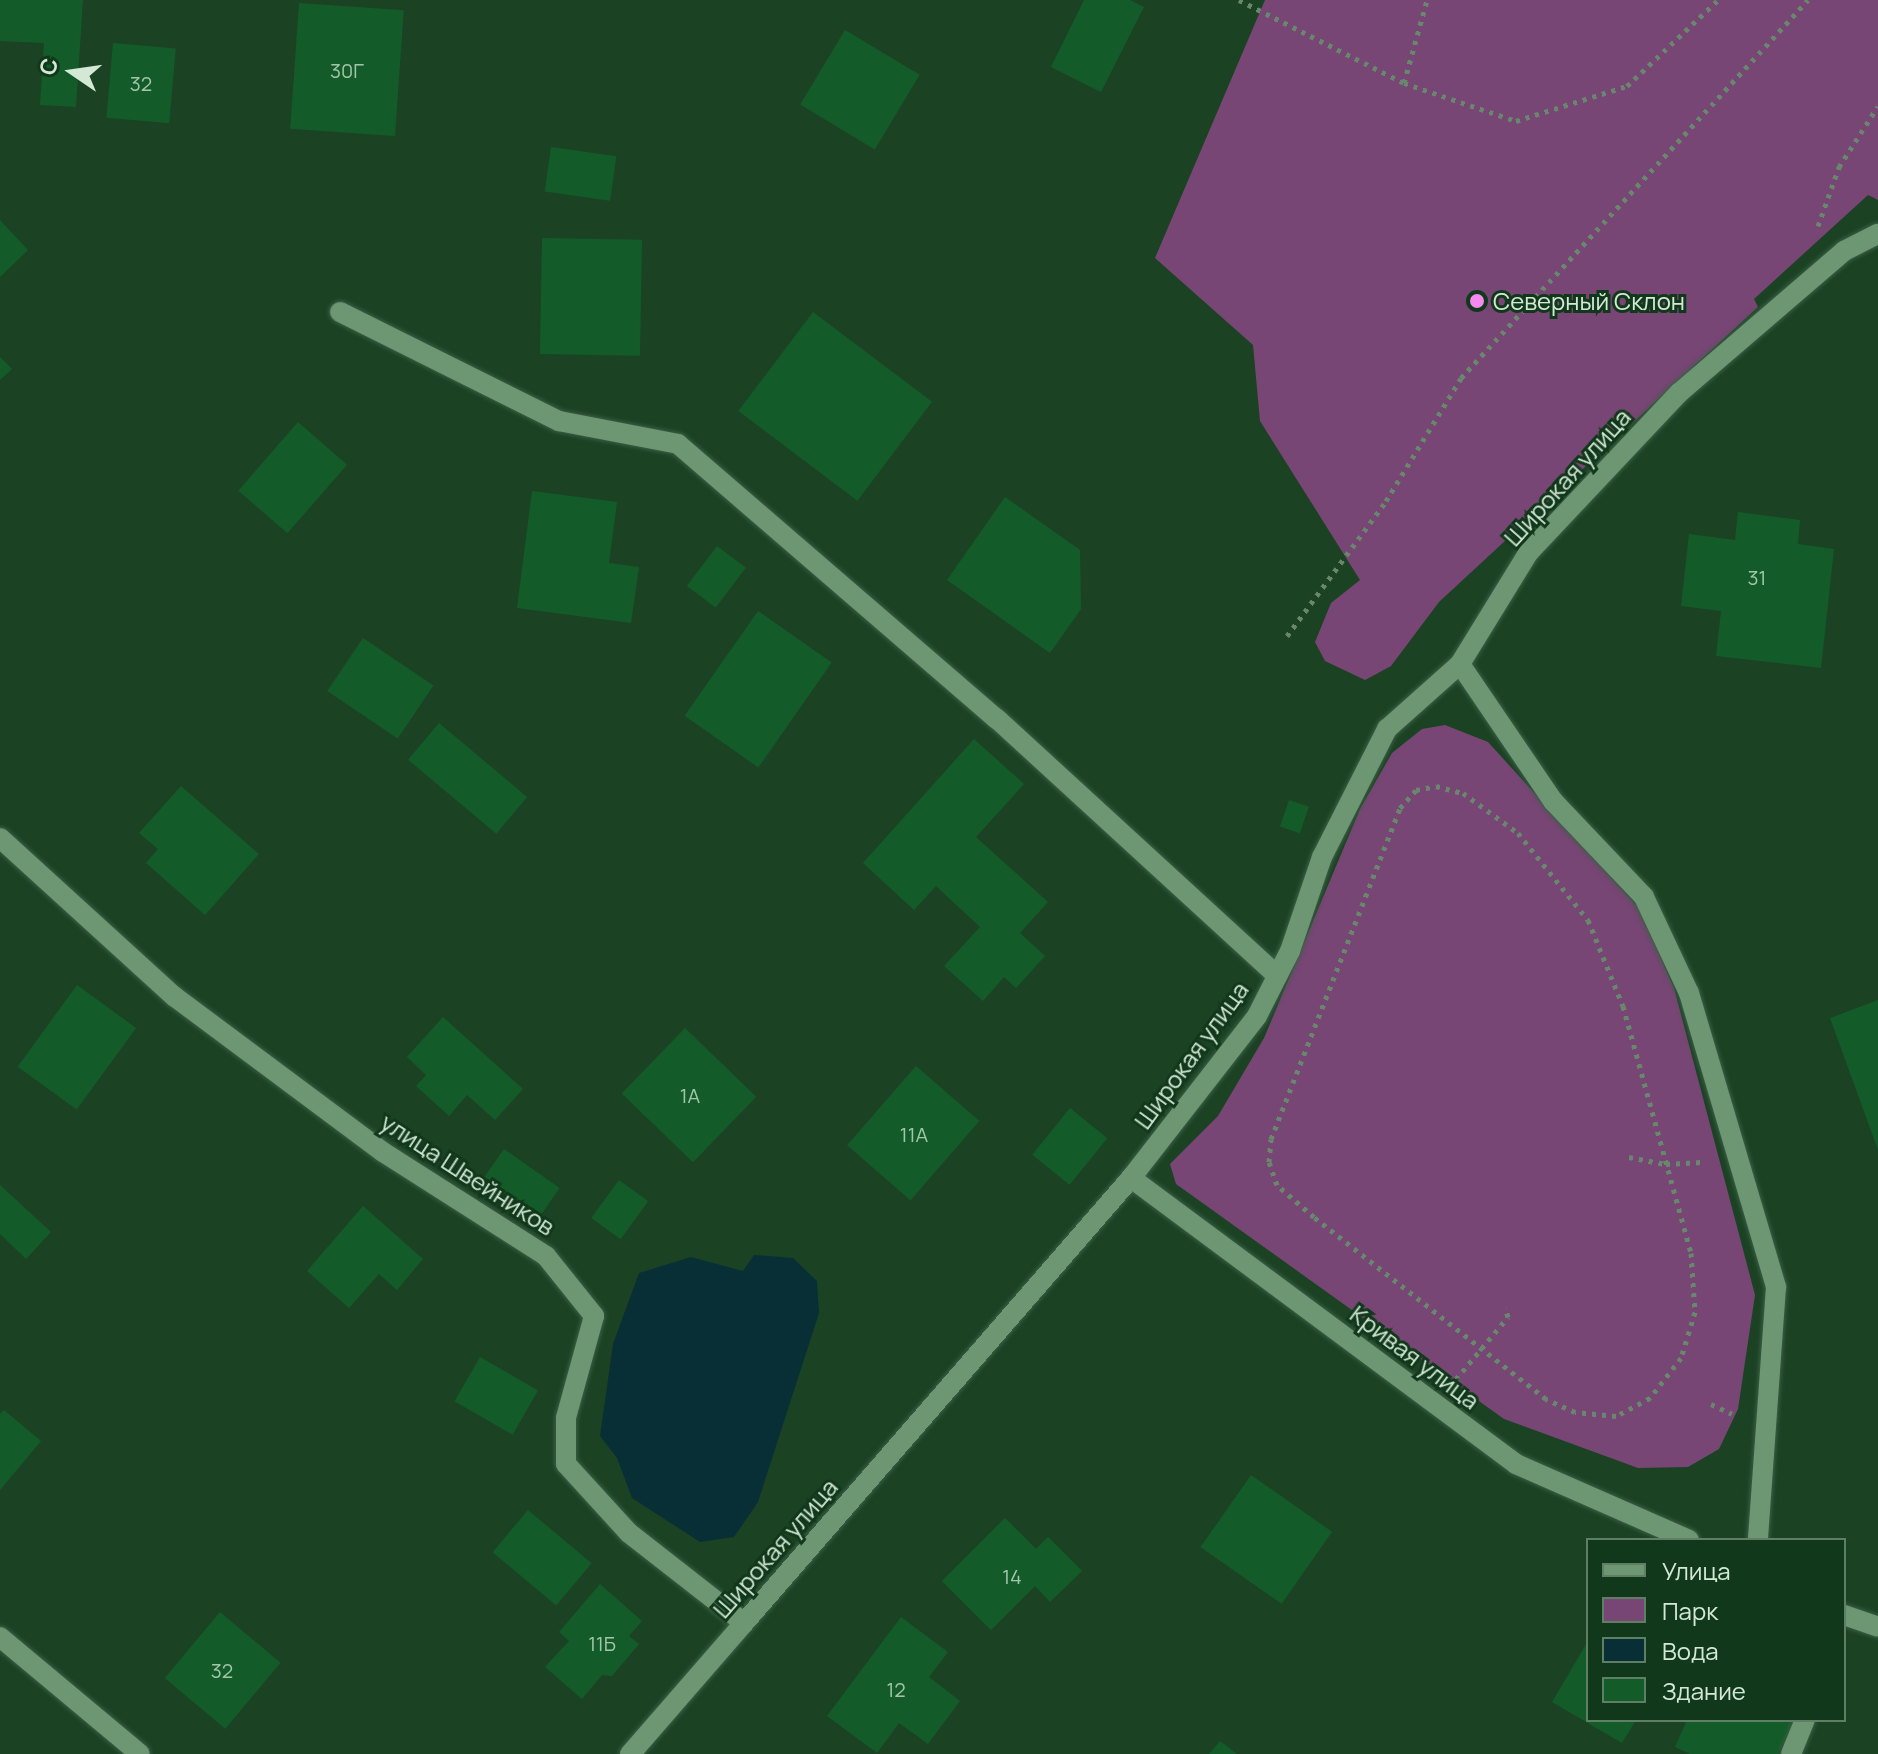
<!DOCTYPE html>
<html>
<head>
<meta charset="utf-8">
<style>
	body { margin:0 }
	#map { position:relative; width:1878px; height:1754px; overflow:hidden; background:#1c4224; font-family:Manrope,sans-serif }
	div>[style] { position:absolute }
	.green>* { inset:0; background:#774674 }
	.water>* { inset:0; background:#082f35 }
	.building>* { inset:0; background:#135c29; transform-origin:0 0 }
	.path>* { height:5px; margin-top:-2.5px; transform-origin:0; background:repeating-linear-gradient(90deg,#68876d 0 4px,transparent 0 10px) }
	.roads { filter:drop-shadow(0 0 2px #3b5e45) drop-shadow(0 0 2px #3b5e45) }
	.service>* { height:20px; margin:-10px; padding:0 10px; transform-origin:10px; border-radius:10px; background:#6d9673 }
	.minor>* { height:20px; margin:-10px; padding:0 10px; transform-origin:10px; border-radius:10px; background:#6d9673 }
	.dots>* { width:22px; height:22px; translate:-50% -50%; box-sizing:border-box; border:4px solid #11381a; border-radius:50% }
	span { translate:-50% -50%; white-space:nowrap; text-align:center; line-height:1.15; -webkit-text-stroke:6px #11381a; paint-order:stroke }
	.number-label { font-size:20px; color:#a3c6ab }
	.number-label span { -webkit-text-stroke-width:0 }
	.poi-label { font-size:24px; color:#d3e9d6 }
	.left { translate:0 -50%; text-align:left }
	.street-label { font-size:24px; color:#d3e9d6 }
	.legend { position:absolute; left:1586px; top:1538px; width:260px; height:184px; box-sizing:border-box; background:#11381a; border:2px solid #5f7f65; margin:0; padding:10px 14px; list-style:none; font-size:24px; color:#d3e9d6 }
	.legend li { display:flex; align-items:center; gap:16px; height:40px }
	.legend b { width:40px; border:2px solid #5f7f65 }
	.north { position:absolute; left:32px; top:32px; width:80px; height:80px; -webkit-text-stroke:6px #11381a; paint-order:stroke; rotate:283deg; font-size:22px; font-weight:700; line-height:32px; text-align:center; color:#d3e9d6 }
	.north::after { content:''; display:block; margin:auto; width:28px; height:36px; background:#d3e9d6; clip-path:polygon(50% 0,100% 100%,50% 72%,0 100%) }
</style>
</head>
<body>
<div id="map">
	<div class="green">
		<i style="clip-path:polygon(1265px 0,1878px 0,1878px 200px,1868px 195px,1754px 299px,1758px 307px,1439px 602px,1391px 666px,1365px 680px,1325px 661px,1315px 642px,1331px 603px,1360px 580px,1260px 421px,1253px 345px,1155px 258px)"></i>
		<i style="clip-path:polygon(1445px 725px,1488px 742px,1639px 908px,1674px 988px,1755px 1295px,1738px 1409px,1719px 1449px,1688px 1467px,1638px 1468px,1504px 1419px,1176px 1184px,1170px 1164px,1218px 1116px,1264px 1038px,1360px 809px,1392px 753px,1422px 729px)"></i>
	</div>
	<div class="water">
		<i style="clip-path:polygon(754px 1255px,793px 1258px,817px 1281px,819px 1313px,758px 1502px,734px 1537px,700px 1542px,632px 1498px,617px 1458px,600px 1436px,613px 1344px,639px 1273px,691px 1257px,743px 1271px)"></i>
	</div>
	<div class="building">
		<i style="clip-path:polygon(0 0,83px 0,76px 107px,40px 105px,44px 43px,0 41px)"></i>
		<i style="clip-path:polygon(1084px 0,1130px 0,1144px 7px,1101px 92px,1051px 67px)"></i>
		<i style="left:299px;top:3px;width:105px;height:126px;rotate:4deg"></i>
		<i style="left:845px;top:30px;width:87px;height:87px;rotate:31deg"></i>
		<i style="left:113px;top:43px;width:63px;height:75px;rotate:5deg"></i>
		<i style="left:551px;top:147px;width:66px;height:45px;rotate:8deg"></i>
		<i style="clip-path:polygon(0 220px,28px 250px,0 277px)"></i>
		<i style="left:542px;top:238px;width:100px;height:116px;rotate:1deg"></i>
		<i style="left:813px;top:312px;width:149px;height:124px;rotate:37deg"></i>
		<i style="clip-path:polygon(0 357px,12px 369px,0 380px)"></i>
		<i style="left:298px;top:422px;width:65px;height:91px;rotate:41deg"></i>
		<i style="clip-path:polygon(532px 491px,617px 502px,609px 563px,639px 567px,631px 623px,517px 608px)"></i>
		<i style="clip-path:polygon(1005px 497px,1080px 550px,1081px 609px,1050px 653px,947px 580px)"></i>
		<i style="clip-path:polygon(1738px 512px,1800px 520px,1798px 544px,1834px 549px,1821px 668px,1716px 656px,1721px 611px,1681px 606px,1689px 534px,1735px 540px)"></i>
		<i style="left:717px;top:546px;width:36px;height:50px;rotate:37deg"></i>
		<i style="left:758px;top:611px;width:90px;height:128px;rotate:35deg"></i>
		<i style="left:363px;top:638px;width:85px;height:64px;rotate:34deg"></i>
		<i style="left:439px;top:723px;width:115px;height:48px;rotate:40deg"></i>
		<i style="clip-path:polygon(974px 739px,1024px 784px,976px 837px,1048px 902px,1020px 933px,1045px 956px,1016px 988px,1004px 977px,983px 1001px,944px 966px,980px 927px,936px 886px,914px 910px,863px 863px)"></i>
		<i style="clip-path:polygon(181px 786px,259px 854px,205px 915px,146px 863px,158px 849px,139px 833px)"></i>
		<i style="left:1289px;top:800px;width:21px;height:28px;rotate:19deg"></i>
		<i style="left:77px;top:985px;width:73px;height:101px;rotate:36deg"></i>
		<i style="clip-path:polygon(1878px 1000px,1878px 1150px,1830px 1018px)"></i>
		<i style="clip-path:polygon(443px 1017px,523px 1089px,495px 1120px,467px 1095px,449px 1116px,416px 1086px,426px 1075px,407px 1057px)"></i>
		<i style="left:685px;top:1028px;width:99px;height:91px;rotate:44deg"></i>
		<i style="left:916px;top:1066px;width:84px;height:105px;rotate:41deg"></i>
		<i style="left:1070px;top:1108px;width:48px;height:60px;rotate:39deg"></i>
		<i style="left:504px;top:1149px;width:68px;height:34px;rotate:35deg"></i>
		<i style="left:619px;top:1180px;width:36px;height:47px;rotate:36deg"></i>
		<i style="clip-path:polygon(0 1185px,51px 1232px,26px 1259px,0 1234px)"></i>
		<i style="clip-path:polygon(363px 1206px,423px 1259px,397px 1290px,379px 1274px,349px 1308px,307px 1271px)"></i>
		<i style="left:480px;top:1357px;width:67px;height:51px;rotate:30deg"></i>
		<i style="clip-path:polygon(4px 1410px,41px 1441px,0 1490px,0 1414px)"></i>
		<i style="left:1251px;top:1475px;width:99px;height:88px;rotate:35deg"></i>
		<i style="left:528px;top:1510px;width:83px;height:55px;rotate:40deg"></i>
		<i style="clip-path:polygon(1005px 1518px,1036px 1549px,1048px 1537px,1082px 1571px,1050px 1602px,1035px 1586px,991px 1630px,942px 1581px)"></i>
		<i style="clip-path:polygon(600px 1584px,642px 1621px,629px 1636px,639px 1644px,612px 1676px,602px 1675px,582px 1699px,545px 1667px,569px 1641px,559px 1632px)"></i>
		<i style="left:220px;top:1612px;width:79px;height:86px;rotate:40deg"></i>
		<i style="clip-path:polygon(901px 1617px,948px 1652px,929px 1677px,960px 1701px,928px 1744px,899px 1723px,877px 1753px,827px 1716px)"></i>
		<i style="clip-path:polygon(1588px 1641px,1588px 1720px,1636px 1720px,1622px 1743px,1552px 1702px)"></i>
		<i style="clip-path:polygon(1687px 1720px,1794px 1720px,1778px 1754px,1690px 1754px,1675px 1747px)"></i>
		<i style="clip-path:polygon(1220px 1741px,1237px 1754px,1209px 1754px)"></i>
	</div>
	<div class="path">
		<i style="left:1239px;top:0;width:185px;rotate:26.7deg"></i>
		<i style="left:1404px;top:83px;width:86px;rotate:-74.5deg"></i>
		<i style="left:1404px;top:83px;width:118px;rotate:18.7deg"></i>
		<i style="left:1516px;top:121px;width:116px;rotate:-17.5deg"></i>
		<i style="left:1627px;top:86px;width:125px;rotate:-43.4deg"></i>
		<i style="left:1818px;top:226px;width:63px;rotate:-70.4deg"></i>
		<i style="left:1839px;top:167px;width:72px;rotate:-57.4deg"></i>
		<i style="left:1287px;top:636px;width:167px;rotate:-53.7deg"></i>
		<i style="left:1386px;top:501px;width:144px;rotate:-58.6deg"></i>
		<i style="left:1461px;top:378px;width:513px;rotate:-47.45deg"></i>
		<i style="left:1436px;top:786px;width:28px;rotate:15deg"></i>
		<i style="left:1463px;top:793px;width:68px;rotate:36deg"></i>
		<i style="left:1518px;top:833px;width:112px;rotate:51.2deg"></i>
		<i style="left:1588px;top:920px;width:93px;rotate:67.9deg"></i>
		<i style="left:1623px;top:1006px;width:256px;rotate:74.6deg"></i>
		<i style="left:1691px;top:1253px;width:59px;rotate:86.1deg"></i>
		<i style="left:1695px;top:1312px;width:48px;rotate:106.9deg"></i>
		<i style="left:1681px;top:1358px;width:51px;rotate:127.8deg"></i>
		<i style="left:1650px;top:1398px;width:38px;rotate:152deg"></i>
		<i style="left:1616px;top:1416px;width:41px;rotate:-174.4deg"></i>
		<i style="left:1575px;top:1412px;width:32px;rotate:-156deg"></i>
		<i style="left:1546px;top:1399px;width:295px;rotate:-141.9deg"></i>
		<i style="left:1314px;top:1217px;width:49px;rotate:-139.1deg"></i>
		<i style="left:1277px;top:1185px;width:24px;rotate:-109deg"></i>
		<i style="left:1269px;top:1162px;width:23px;rotate:-85deg"></i>
		<i style="left:1271px;top:1139px;width:355px;rotate:-68.7deg"></i>
		<i style="left:1400px;top:808px;width:24px;rotate:-48deg"></i>
		<i style="left:1416px;top:790px;width:20px;rotate:-11deg"></i>
		<i style="left:1629px;top:1157px;width:38px;rotate:11deg"></i>
		<i style="left:1666px;top:1164px;width:36px;rotate:-3deg"></i>
		<i style="left:1456px;top:1379px;width:81px;rotate:-50deg"></i>
		<i style="left:1508px;top:1317px;width:10px;rotate:-107deg"></i>
		<i style="left:1711px;top:1404px;width:23px;rotate:25deg"></i>
	</div>
	<div class="roads">
		<div class="service">
			<i style="left:340px;top:312px;width:245px;rotate:26.5deg"></i>
			<i style="left:559px;top:421px;width:121px;rotate:10.9deg"></i>
			<i style="left:678px;top:444px;width:421px;rotate:40.8deg"></i>
			<i style="left:997px;top:719px;width:380px;rotate:42.5deg"></i>
			<i style="left:744px;top:1623px;width:590px;rotate:-48.99deg"></i>
			<i style="left:1131px;top:1178px;width:205px;rotate:-52.1deg"></i>
			<i style="left:1257px;top:1016px;width:73px;rotate:-63.1deg"></i>
			<i style="left:1290px;top:951px;width:99px;rotate:-71.2deg"></i>
			<i style="left:1322px;top:857px;width:144px;rotate:-63.1deg"></i>
			<i style="left:1387px;top:729px;width:98px;rotate:-41.7deg"></i>
			<i style="left:1460px;top:664px;width:132px;rotate:-58.4deg"></i>
			<i style="left:1529px;top:552px;width:219px;rotate:-46.7deg"></i>
			<i style="left:1679px;top:393px;width:218px;rotate:-40.7deg"></i>
			<i style="left:1844px;top:251px;width:38px;rotate:-27deg"></i>
		</div>
		<div class="minor">
			<i style="left:1460px;top:664px;width:166px;rotate:55.8deg"></i>
			<i style="left:1553px;top:801px;width:132px;rotate:46.5deg"></i>
			<i style="left:1644px;top:897px;width:106px;rotate:64.9deg"></i>
			<i style="left:1689px;top:993px;width:307px;rotate:73.5deg"></i>
			<i style="left:1776px;top:1287px;width:254px;rotate:94.1deg"></i>
			<i style="left:0;top:838px;width:236px;rotate:42.3deg"></i>
			<i style="left:175px;top:997px;width:259px;rotate:36.7deg"></i>
			<i style="left:383px;top:1152px;width:193px;rotate:32.5deg"></i>
			<i style="left:546px;top:1256px;width:77px;rotate:51.3deg"></i>
			<i style="left:594px;top:1316px;width:106px;rotate:105.4deg"></i>
			<i style="left:566px;top:1418px;width:46px;rotate:90deg"></i>
			<i style="left:566px;top:1464px;width:93px;rotate:47.6deg"></i>
			<i style="left:629px;top:1533px;width:146px;rotate:38deg"></i>
			<i style="left:744px;top:1623px;width:174px;rotate:131deg"></i>
			<i style="left:1131px;top:1178px;width:480px;rotate:36.6deg"></i>
			<i style="left:1516px;top:1464px;width:189px;rotate:23.7deg"></i>
			<i style="left:1844px;top:1615px;width:36px;rotate:19deg"></i>
			<i style="left:0;top:1637px;width:182px;rotate:39.9deg"></i>
			<i style="left:1791px;top:1754px;width:37px;rotate:-68deg"></i>
		</div>
	</div>
	<div class="dots">
		<i style="left:1477px;top:301px;background:#f589ef"></i>
	</div>
	<div class="number-label">
		<span style="left:347px;top:70px">30Г</span>
		<span style="left:141px;top:83px">32</span>
		<span style="left:1757px;top:577px">31</span>
		<span style="left:690px;top:1095px">1А</span>
		<span style="left:914px;top:1134px">11А</span>
		<span style="left:1012px;top:1576px">14</span>
		<span style="left:602px;top:1643px">11Б</span>
		<span style="left:222px;top:1670px">32</span>
		<span style="left:896px;top:1689px">12</span>
	</div>
	<div class="poi-label">
		<span class="left" style="left:1493px;top:301px">Северный Склон</span>
	</div>
	<div class="street-label">
		<span style="left:1567px;top:477px;rotate:-48deg">Широкая улица</span>
		<span style="left:1191px;top:1055px;rotate:-54deg">Широкая улица</span>
		<span style="left:468px;top:1174px;rotate:33deg">улица Швейников</span>
		<span style="left:1415px;top:1357px;rotate:37deg">Кривая улица</span>
		<span style="left:775px;top:1548px;rotate:-49deg">Широкая улица</span>
	</div>
	<ul class="legend">
	<li><b style="height:10px;background:#6d9673"></b>Улица</li>
	<li><b style="height:22px;background:#774674"></b>Парк</li>
	<li><b style="height:22px;background:#082f35"></b>Вода</li>
	<li><b style="height:22px;background:#135c29"></b>Здание</li>
	</ul>
	<div class="north">С</div>
</div>
</body>
</html>
